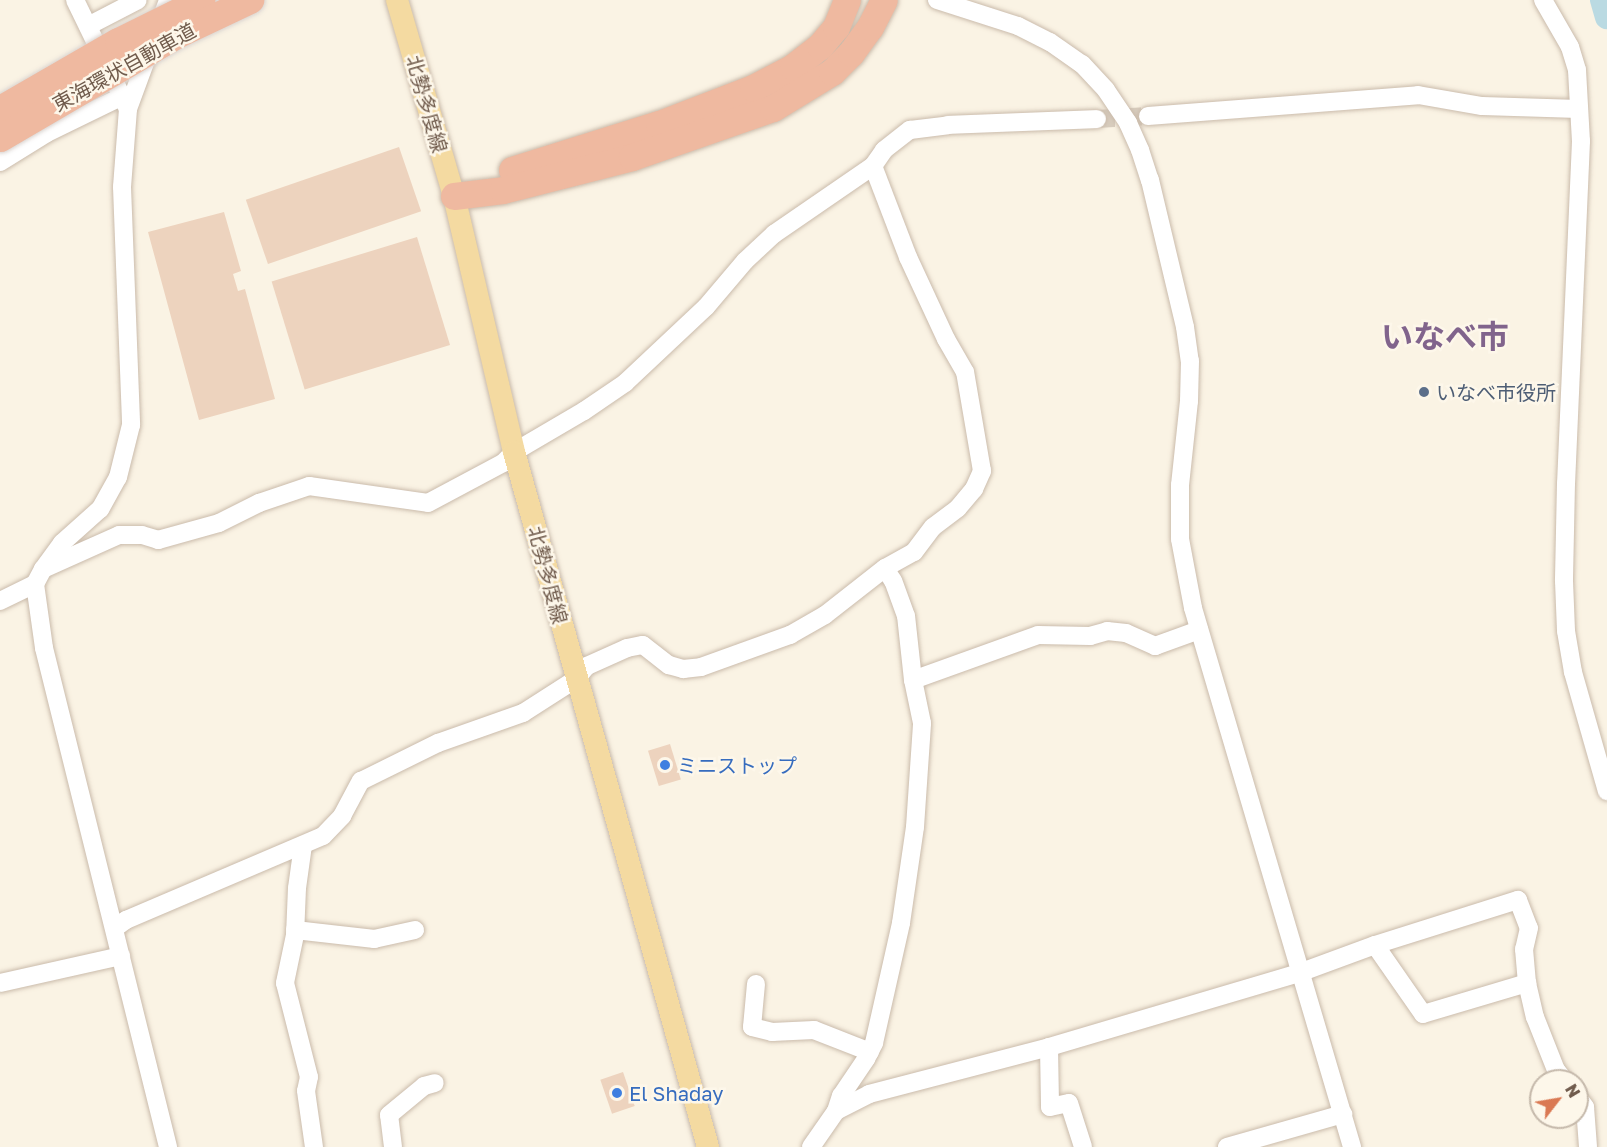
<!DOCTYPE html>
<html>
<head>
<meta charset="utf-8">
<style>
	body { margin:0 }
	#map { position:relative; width:1607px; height:1147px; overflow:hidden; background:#faf3e4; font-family:"Golos Text","Noto Sans JP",sans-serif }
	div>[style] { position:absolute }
	.river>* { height:24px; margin:-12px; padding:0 12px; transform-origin:12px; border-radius:12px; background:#badae2 }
	.building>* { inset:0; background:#edd3be; transform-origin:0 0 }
	.minor-tunnel>* { height:18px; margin-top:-9px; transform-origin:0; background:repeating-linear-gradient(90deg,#d8cdbe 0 18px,transparent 0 27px) }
	.roads { filter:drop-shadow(0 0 2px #cabbab) drop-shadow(0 0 2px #cabbab) }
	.minor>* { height:18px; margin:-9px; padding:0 9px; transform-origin:9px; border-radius:9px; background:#fff }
	.major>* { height:22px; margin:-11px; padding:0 11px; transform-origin:11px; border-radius:11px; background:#f4daa1 }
	.highway>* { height:27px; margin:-13.5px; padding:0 13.5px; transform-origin:13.5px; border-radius:13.5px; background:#efb9a0 }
	.bridges { filter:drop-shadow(0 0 2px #dad4d0) drop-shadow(0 0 2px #dad4d0) }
	.highway-bridge>* { height:27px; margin:-13.5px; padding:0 13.5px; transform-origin:13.5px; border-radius:13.5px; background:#efb9a0 }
	.dots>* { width:16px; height:16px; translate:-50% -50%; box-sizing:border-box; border:3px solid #fdf7ea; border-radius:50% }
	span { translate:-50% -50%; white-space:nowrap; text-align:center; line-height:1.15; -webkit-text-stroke:5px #fdf7ea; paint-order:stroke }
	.street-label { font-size:20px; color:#705b4c }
	.service-label { font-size:20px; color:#4e5e75 }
	.left { translate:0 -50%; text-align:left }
	.shop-label { font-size:20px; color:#366cbe }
	.town-label { font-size:32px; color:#81648c; font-weight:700 }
	.north { position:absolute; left:1529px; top:1069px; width:60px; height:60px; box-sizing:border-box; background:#fdf7ea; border:2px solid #c5b9ab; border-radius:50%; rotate:59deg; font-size:16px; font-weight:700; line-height:24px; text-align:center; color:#705b4c }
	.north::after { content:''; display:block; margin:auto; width:21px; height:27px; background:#da7953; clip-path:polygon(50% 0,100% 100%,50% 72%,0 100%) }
</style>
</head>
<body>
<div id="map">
	<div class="river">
		<i style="left:1602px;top:0;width:18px;rotate:74deg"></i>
	</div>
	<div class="building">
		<i style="left:399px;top:147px;width:68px;height:162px;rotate:71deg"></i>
		<i style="clip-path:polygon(224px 212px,241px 271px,233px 274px,238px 291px,245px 289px,275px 399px,199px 420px,148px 232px)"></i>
		<i style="left:417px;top:237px;width:113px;height:152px;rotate:73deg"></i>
		<i style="left:670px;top:744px;width:37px;height:23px;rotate:73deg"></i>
		<i style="left:623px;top:1072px;width:36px;height:24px;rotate:71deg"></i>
	</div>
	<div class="minor-tunnel">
		<i style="left:1097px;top:119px;width:51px;rotate:-3.4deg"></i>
	</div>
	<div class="roads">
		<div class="minor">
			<i style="left:75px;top:0;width:121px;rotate:64.1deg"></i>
			<i style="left:128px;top:109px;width:78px;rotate:94.4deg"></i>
			<i style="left:122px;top:187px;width:238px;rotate:87.8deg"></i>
			<i style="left:131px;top:425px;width:54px;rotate:104deg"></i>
			<i style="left:118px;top:477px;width:37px;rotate:119deg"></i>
			<i style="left:100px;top:509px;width:51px;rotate:138.2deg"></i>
			<i style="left:62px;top:543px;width:32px;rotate:126deg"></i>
			<i style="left:43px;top:569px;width:17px;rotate:118deg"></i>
			<i style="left:35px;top:584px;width:65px;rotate:82deg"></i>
			<i style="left:44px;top:648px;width:514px;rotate:76.04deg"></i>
			<i style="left:937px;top:0;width:85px;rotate:17.8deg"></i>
			<i style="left:1018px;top:26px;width:36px;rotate:27deg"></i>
			<i style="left:1050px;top:42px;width:39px;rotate:35deg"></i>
			<i style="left:1082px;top:64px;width:35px;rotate:47deg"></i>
			<i style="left:1106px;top:90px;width:40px;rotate:56deg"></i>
			<i style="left:1128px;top:123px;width:30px;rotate:66deg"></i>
			<i style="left:1140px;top:150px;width:32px;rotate:72deg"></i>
			<i style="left:1150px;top:180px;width:151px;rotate:76.6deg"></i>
			<i style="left:1185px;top:327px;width:34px;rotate:82deg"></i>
			<i style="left:1190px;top:361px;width:40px;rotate:91.4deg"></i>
			<i style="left:1189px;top:401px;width:84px;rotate:96.1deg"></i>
			<i style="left:1180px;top:485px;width:54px;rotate:90deg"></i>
			<i style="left:1180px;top:539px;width:70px;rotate:79.3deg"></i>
			<i style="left:1193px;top:608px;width:562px;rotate:73.56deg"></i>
			<i style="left:1543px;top:0;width:54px;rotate:60.1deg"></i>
			<i style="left:1570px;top:47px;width:24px;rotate:73deg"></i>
			<i style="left:1577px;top:70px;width:71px;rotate:86.8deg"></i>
			<i style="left:1581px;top:141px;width:342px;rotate:92.5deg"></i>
			<i style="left:1566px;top:483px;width:98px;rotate:91.2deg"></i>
			<i style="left:1564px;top:581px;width:50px;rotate:87.7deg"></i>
			<i style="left:1566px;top:631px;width:42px;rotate:80.3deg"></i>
			<i style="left:1573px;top:672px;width:124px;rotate:74.1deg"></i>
			<i style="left:88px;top:26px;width:56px;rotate:-27.5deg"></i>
			<i style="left:128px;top:109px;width:116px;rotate:-69.8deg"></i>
			<i style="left:1148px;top:116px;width:271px;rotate:-4.4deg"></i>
			<i style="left:1418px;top:95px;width:65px;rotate:9.8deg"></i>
			<i style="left:1482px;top:106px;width:97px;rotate:1.8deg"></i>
			<i style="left:0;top:162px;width:55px;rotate:-31.7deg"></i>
			<i style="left:47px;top:133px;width:85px;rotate:-26deg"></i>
			<i style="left:43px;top:569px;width:83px;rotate:-24.1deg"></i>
			<i style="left:119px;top:535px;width:23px"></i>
			<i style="left:142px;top:535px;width:17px;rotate:17deg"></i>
			<i style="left:158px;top:540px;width:63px;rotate:-15.6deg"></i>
			<i style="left:219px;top:523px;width:45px;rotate:-26.6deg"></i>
			<i style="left:259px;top:503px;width:53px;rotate:-18.8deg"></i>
			<i style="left:309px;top:486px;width:120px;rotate:8.1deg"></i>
			<i style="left:428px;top:503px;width:85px;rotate:-28.1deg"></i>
			<i style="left:503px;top:463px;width:16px;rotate:-45deg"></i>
			<i style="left:514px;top:452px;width:81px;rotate:-30.4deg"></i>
			<i style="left:584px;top:411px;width:50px;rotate:-34.3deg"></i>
			<i style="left:625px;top:383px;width:111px;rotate:-43.2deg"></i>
			<i style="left:706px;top:307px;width:60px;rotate:-49.7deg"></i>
			<i style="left:745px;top:261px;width:40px;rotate:-43deg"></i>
			<i style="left:774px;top:234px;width:120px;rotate:-34.5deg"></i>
			<i style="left:873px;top:166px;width:19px;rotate:-55deg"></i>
			<i style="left:884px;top:150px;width:33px;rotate:-38deg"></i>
			<i style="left:910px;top:130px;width:38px;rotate:-7deg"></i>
			<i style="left:948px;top:125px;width:149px;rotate:-2.3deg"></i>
			<i style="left:0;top:601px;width:39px;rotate:-26deg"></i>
			<i style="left:913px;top:680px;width:133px;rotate:-19.8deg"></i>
			<i style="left:1038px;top:635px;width:52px;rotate:1.1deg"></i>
			<i style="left:1090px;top:636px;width:18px;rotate:-16deg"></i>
			<i style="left:1107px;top:631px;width:19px;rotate:6deg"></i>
			<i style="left:1126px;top:633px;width:32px;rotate:24deg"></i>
			<i style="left:1155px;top:646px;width:47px;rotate:-20deg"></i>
			<i style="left:303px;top:845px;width:43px;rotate:97.9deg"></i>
			<i style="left:297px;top:888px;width:47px;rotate:92.4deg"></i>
			<i style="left:295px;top:935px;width:49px;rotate:101.8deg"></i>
			<i style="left:285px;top:983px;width:97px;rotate:75.7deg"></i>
			<i style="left:309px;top:1077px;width:14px;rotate:102deg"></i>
			<i style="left:306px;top:1091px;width:57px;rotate:81.9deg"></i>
			<i style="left:115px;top:928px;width:14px;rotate:-36deg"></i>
			<i style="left:126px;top:920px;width:214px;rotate:-23.1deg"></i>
			<i style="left:323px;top:836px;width:28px;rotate:-46deg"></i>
			<i style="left:342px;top:816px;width:40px;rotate:-62deg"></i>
			<i style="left:361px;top:781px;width:86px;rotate:-26.3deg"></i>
			<i style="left:438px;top:743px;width:90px;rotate:-19.4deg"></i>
			<i style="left:523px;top:713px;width:63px;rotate:-32.7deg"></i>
			<i style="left:576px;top:679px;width:17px;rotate:-50deg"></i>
			<i style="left:587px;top:666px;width:44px;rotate:-24.2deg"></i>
			<i style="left:627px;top:648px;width:16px;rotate:-11deg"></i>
			<i style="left:643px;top:645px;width:33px;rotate:38deg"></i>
			<i style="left:669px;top:665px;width:15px;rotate:16deg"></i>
			<i style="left:683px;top:669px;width:18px;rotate:-6deg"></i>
			<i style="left:701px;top:667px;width:95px;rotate:-19.8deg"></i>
			<i style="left:790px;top:635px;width:40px;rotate:-29.7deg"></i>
			<i style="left:825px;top:615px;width:76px;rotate:-38.1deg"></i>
			<i style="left:885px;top:568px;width:33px;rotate:-29deg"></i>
			<i style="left:914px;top:552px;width:31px;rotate:-53deg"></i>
			<i style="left:933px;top:527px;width:31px;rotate:-37deg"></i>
			<i style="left:958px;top:508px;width:25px;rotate:-50deg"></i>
			<i style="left:974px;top:489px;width:20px;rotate:-66deg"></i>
			<i style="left:982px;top:471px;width:100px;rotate:-99.7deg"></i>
			<i style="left:965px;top:372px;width:38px;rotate:-120deg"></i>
			<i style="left:946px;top:339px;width:90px;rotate:-114.9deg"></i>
			<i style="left:908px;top:257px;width:97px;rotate:-111deg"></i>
			<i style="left:295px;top:930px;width:80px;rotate:6.5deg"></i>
			<i style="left:374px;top:939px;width:42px;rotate:-12.4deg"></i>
			<i style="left:1375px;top:945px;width:84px;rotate:55.2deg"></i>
			<i style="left:1423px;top:1014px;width:109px;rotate:-16.6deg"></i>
			<i style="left:0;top:983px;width:124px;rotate:-12.6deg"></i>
			<i style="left:756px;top:984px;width:43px;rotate:95.3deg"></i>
			<i style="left:752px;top:1027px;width:21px;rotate:14deg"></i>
			<i style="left:772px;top:1032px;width:42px;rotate:-2.7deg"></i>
			<i style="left:814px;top:1030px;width:60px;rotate:21.4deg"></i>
			<i style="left:1049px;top:1047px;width:60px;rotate:89deg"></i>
			<i style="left:1050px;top:1107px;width:19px;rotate:-12deg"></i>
			<i style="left:1069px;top:1103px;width:46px;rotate:72.3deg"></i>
			<i style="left:1577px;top:1096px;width:14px;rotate:54deg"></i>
			<i style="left:1585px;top:1107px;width:40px;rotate:85.7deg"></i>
			<i style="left:836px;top:1111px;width:37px;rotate:-27deg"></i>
			<i style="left:869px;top:1094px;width:186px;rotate:-14.6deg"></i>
			<i style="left:1049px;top:1047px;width:261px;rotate:-16.5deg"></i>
			<i style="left:1299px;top:973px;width:81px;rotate:-20.2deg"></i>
			<i style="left:1375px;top:945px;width:150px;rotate:-17.5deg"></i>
			<i style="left:1518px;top:900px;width:30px;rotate:69deg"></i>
			<i style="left:1529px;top:928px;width:22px;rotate:103deg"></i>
			<i style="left:1524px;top:949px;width:34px;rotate:85deg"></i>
			<i style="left:1527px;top:983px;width:35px;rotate:77deg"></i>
			<i style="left:1535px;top:1017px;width:57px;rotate:68.4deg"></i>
			<i style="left:1556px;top:1070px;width:14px;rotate:51deg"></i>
			<i style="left:393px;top:1147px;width:32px;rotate:-97deg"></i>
			<i style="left:389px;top:1115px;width:45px;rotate:-39.6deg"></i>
			<i style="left:424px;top:1086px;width:11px;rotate:-15deg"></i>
			<i style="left:811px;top:1147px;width:44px;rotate:-55.2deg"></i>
			<i style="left:836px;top:1111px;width:16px;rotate:-72deg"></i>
			<i style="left:841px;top:1096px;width:45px;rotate:-56deg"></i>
			<i style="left:866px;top:1059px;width:18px;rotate:-63deg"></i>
			<i style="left:874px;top:1043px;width:123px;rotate:-77.3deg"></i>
			<i style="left:901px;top:923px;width:97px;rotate:-81.7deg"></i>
			<i style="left:915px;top:827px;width:104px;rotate:-86.1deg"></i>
			<i style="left:922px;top:723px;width:44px;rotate:-101.8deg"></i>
			<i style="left:913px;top:680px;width:64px;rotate:-96.2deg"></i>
			<i style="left:906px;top:616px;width:37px;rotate:-110deg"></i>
			<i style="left:893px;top:581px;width:15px;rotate:-122deg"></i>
			<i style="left:1227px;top:1147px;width:121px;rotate:-15.9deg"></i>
		</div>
		<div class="major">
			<i style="left:397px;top:0;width:204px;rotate:73.8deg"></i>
			<i style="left:454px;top:196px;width:263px;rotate:76.8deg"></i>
			<i style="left:514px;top:452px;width:722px;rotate:74.4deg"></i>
		</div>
		<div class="highway">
			<i style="left:512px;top:170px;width:154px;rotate:-17.4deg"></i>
			<i style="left:659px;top:124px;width:101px;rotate:-21deg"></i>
			<i style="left:753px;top:88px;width:45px;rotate:-27.7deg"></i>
			<i style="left:793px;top:67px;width:34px;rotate:-38deg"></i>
			<i style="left:820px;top:46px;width:25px;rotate:-50deg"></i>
			<i style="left:836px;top:27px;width:29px;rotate:-68deg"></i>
			<i style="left:454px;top:196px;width:49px;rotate:-7deg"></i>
			<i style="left:503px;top:190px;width:133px;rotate:-14.3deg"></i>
			<i style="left:632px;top:157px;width:149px;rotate:-19.2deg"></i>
			<i style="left:773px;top:108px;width:69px;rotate:-31.4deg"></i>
			<i style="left:832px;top:72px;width:27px;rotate:-45deg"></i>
			<i style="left:851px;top:53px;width:32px;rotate:-54deg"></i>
			<i style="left:870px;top:27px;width:30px;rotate:-63deg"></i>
		</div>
	</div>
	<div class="bridges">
		<div class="highway-bridge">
			<i style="left:0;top:109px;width:136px;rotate:-30deg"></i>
			<i style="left:118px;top:41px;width:93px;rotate:-26.3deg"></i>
			<i style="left:0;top:138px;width:206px;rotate:-30.3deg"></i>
			<i style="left:178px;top:34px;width:80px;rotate:-25.3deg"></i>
		</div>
	</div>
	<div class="dots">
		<i style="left:1424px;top:392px;background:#5c6f8a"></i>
		<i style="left:665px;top:765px;background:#3f7fe0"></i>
		<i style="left:617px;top:1093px;background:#3f7fe0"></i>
	</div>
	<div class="street-label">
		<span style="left:124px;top:67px;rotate:-29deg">東海環状自動車道</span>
		<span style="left:427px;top:104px;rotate:74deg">北勢多度線</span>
		<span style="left:548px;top:575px;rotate:75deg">北勢多度線</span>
	</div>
	<div class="service-label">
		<span class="left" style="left:1436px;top:392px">いなべ市役所</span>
	</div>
	<div class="shop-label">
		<span class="left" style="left:677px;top:765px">ミニストップ</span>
		<span class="left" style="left:629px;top:1093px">El Shaday</span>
	</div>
	<div class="town-label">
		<span style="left:1445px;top:336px">いなべ市</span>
	</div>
	<div class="north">N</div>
</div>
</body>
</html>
